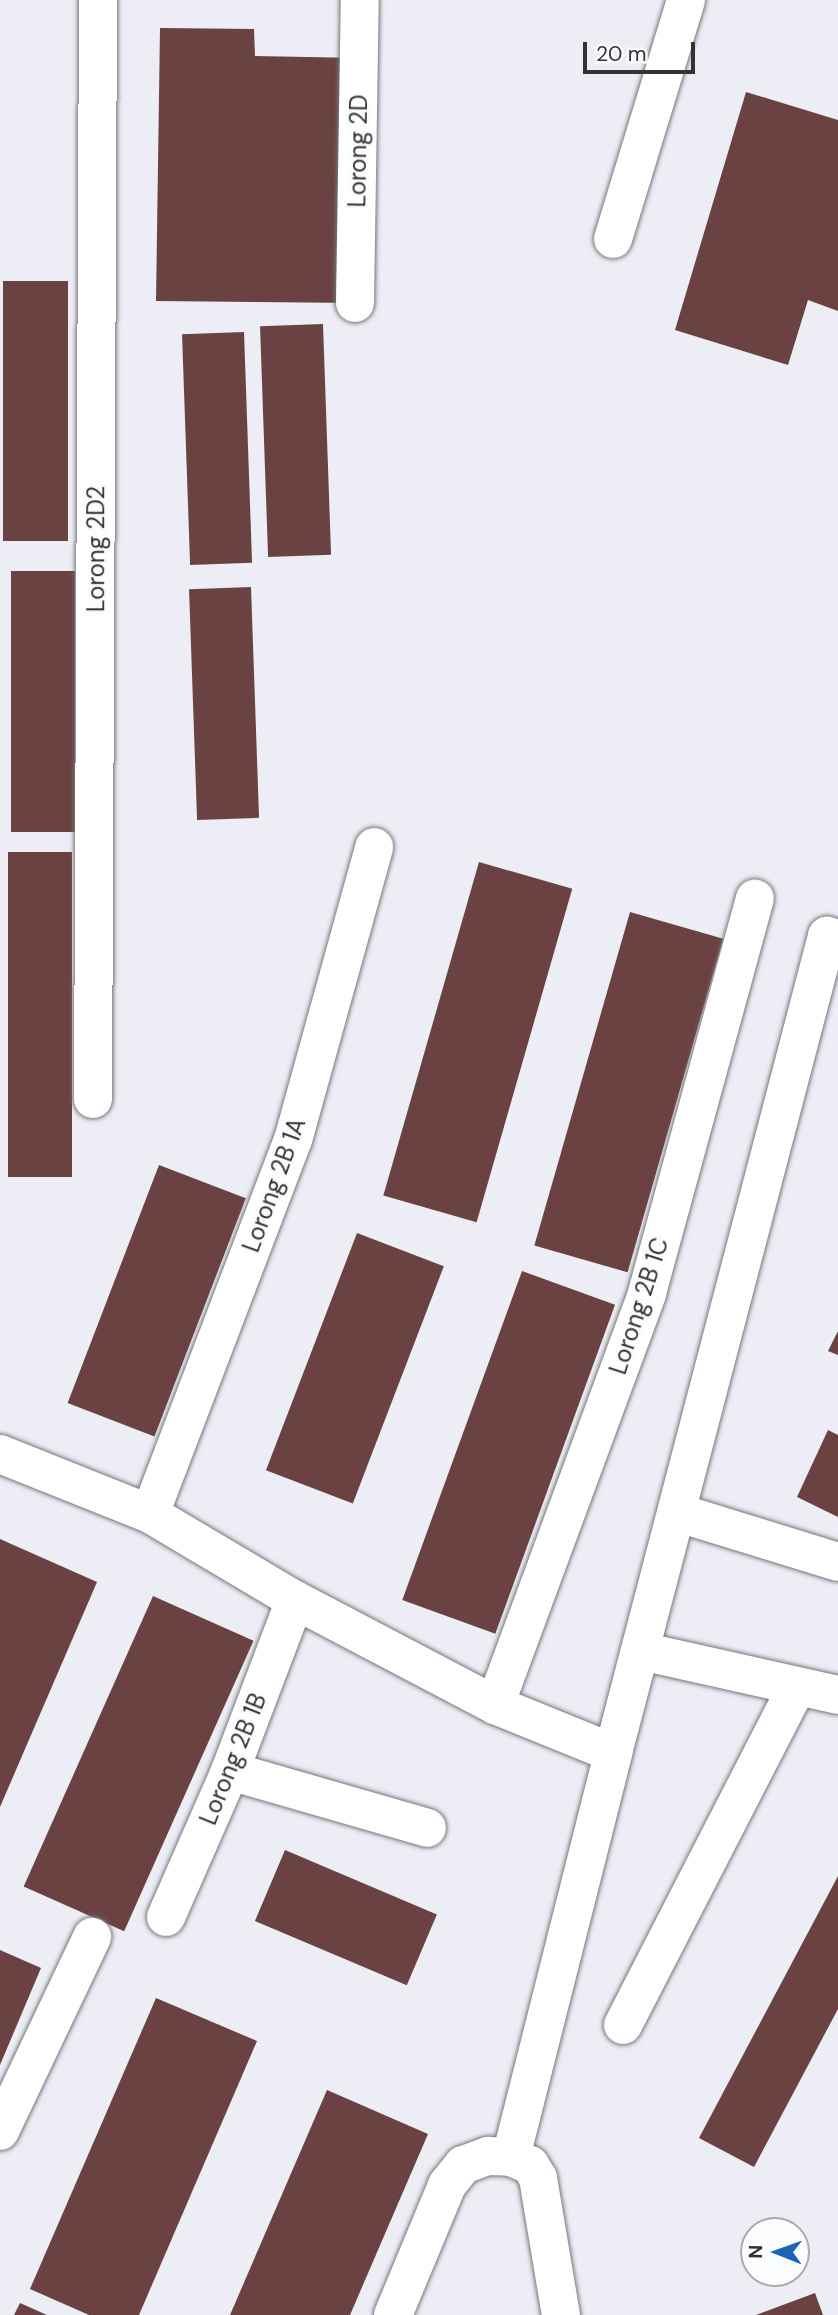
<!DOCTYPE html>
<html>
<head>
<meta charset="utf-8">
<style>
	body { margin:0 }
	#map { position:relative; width:838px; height:2315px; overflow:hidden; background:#edeef5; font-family:"DM Sans",sans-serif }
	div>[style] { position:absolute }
	.building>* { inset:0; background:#6a4241; transform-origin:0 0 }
	.roads { filter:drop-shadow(0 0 2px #76777d) drop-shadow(0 0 2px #76777d) }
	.minor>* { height:38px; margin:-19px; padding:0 19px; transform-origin:19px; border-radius:19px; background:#fff }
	span { translate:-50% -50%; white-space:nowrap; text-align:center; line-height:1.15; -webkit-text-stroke:7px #fbfcfe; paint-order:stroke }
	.street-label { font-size:24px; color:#323235 }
	.north { position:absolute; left:740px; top:2217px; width:70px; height:70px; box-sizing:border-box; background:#fbfcfe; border:2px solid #ababae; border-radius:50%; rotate:271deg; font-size:19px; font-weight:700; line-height:28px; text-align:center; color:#323235 }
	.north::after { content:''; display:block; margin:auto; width:24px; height:32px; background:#1964b3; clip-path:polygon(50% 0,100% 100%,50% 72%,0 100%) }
	.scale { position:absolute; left:583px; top:42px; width:112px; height:32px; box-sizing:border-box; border:4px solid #323235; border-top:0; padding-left:9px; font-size:21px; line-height:24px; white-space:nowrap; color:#323235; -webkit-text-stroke:5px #fbfcfe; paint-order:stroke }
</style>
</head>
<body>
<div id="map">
	<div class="building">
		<i style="clip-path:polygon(160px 28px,254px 29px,255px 56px,359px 58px,355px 303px,156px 301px)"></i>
		<i style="clip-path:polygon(746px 92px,838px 120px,838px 311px,808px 300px,788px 365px,675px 330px)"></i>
		<i style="left:68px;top:281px;width:260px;height:65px;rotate:90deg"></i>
		<i style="left:323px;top:324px;width:231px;height:63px;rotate:88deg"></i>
		<i style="left:244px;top:332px;width:231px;height:62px;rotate:88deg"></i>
		<i style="left:11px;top:571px;width:64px;height:261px"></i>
		<i style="left:251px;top:587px;width:231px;height:62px;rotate:88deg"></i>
		<i style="left:8px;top:852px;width:64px;height:325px"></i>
		<i style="left:479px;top:862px;width:97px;height:347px;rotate:16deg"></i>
		<i style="left:630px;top:912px;width:97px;height:347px;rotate:16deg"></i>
		<i style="left:159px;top:1165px;width:93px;height:255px;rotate:21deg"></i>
		<i style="left:357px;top:1233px;width:93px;height:254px;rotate:21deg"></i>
		<i style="left:522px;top:1271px;width:99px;height:350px;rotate:20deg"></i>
		<i style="clip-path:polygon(838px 1331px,838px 1355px,828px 1351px)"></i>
		<i style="clip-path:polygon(828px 1430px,838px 1435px,838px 1517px,797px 1497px)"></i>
		<i style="clip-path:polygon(0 1539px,97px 1582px,0 1807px)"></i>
		<i style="left:153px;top:1596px;width:110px;height:318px;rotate:24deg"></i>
		<i style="left:285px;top:1850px;width:165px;height:77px;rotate:23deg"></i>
		<i style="clip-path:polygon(838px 1876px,838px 2009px,754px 2167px,699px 2138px)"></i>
		<i style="clip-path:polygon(0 1950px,41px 1968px,0 2065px)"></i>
		<i style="clip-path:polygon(156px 1998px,257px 2041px,139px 2315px,89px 2315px,30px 2289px)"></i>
		<i style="clip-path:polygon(327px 2090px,428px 2134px,350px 2315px,230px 2315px)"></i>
		<i style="clip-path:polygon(815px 2293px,823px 2315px,756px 2315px)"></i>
		<i style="clip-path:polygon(20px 2303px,47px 2315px,14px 2315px)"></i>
	</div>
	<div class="roads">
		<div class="minor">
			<i style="left:613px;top:239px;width:250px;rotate:-73deg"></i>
			<i style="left:355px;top:303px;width:303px;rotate:-89.1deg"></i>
			<i style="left:93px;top:1099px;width:1099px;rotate:-89.74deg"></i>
			<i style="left:0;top:1454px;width:162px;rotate:21.8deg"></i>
			<i style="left:150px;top:1514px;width:169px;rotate:30.7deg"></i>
			<i style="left:295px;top:1600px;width:226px;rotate:27.7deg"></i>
			<i style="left:495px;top:1705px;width:127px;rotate:22.1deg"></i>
			<i style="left:613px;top:1753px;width:845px;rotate:-75.32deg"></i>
			<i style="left:827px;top:936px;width:11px;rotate:15deg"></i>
			<i style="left:679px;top:1513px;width:166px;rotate:17.1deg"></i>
			<i style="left:150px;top:1514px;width:400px;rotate:-69.1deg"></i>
			<i style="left:293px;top:1140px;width:304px;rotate:-74.5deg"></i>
			<i style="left:641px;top:1651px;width:202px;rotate:12.6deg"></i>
			<i style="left:495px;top:1705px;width:439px;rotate:-69.7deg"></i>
			<i style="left:647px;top:1293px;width:409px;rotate:-74.7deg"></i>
			<i style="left:230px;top:1771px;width:205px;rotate:16.1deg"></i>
			<i style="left:166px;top:1917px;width:159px;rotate:-66.3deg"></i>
			<i style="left:230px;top:1771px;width:183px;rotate:-69.2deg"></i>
			<i style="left:623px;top:2025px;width:379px;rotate:-62.8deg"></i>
			<i style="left:0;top:2131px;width:215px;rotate:-64.6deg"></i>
			<i style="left:511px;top:2157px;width:417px;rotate:-75.8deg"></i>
			<i style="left:393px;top:2315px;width:141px;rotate:-67.4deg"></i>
			<i style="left:447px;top:2185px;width:26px;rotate:-51deg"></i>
			<i style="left:463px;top:2165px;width:27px;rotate:-20deg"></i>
			<i style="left:488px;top:2156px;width:23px;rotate:2deg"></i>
			<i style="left:511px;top:2157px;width:21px;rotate:23deg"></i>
			<i style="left:530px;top:2165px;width:15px;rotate:58deg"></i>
			<i style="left:538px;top:2178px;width:139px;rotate:80.5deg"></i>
		</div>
	</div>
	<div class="street-label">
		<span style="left:358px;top:151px;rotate:-89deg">Lorong 2D</span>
		<span style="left:96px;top:549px;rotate:-90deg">Lorong 2D2</span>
		<span style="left:274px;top:1185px;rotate:-70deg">Lorong 2B 1A</span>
		<span style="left:639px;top:1306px;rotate:-72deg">Lorong 2B 1C</span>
		<span style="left:233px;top:1759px;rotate:-68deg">Lorong 2B 1B</span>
	</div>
	<div class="north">N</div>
	<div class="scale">20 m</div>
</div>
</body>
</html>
